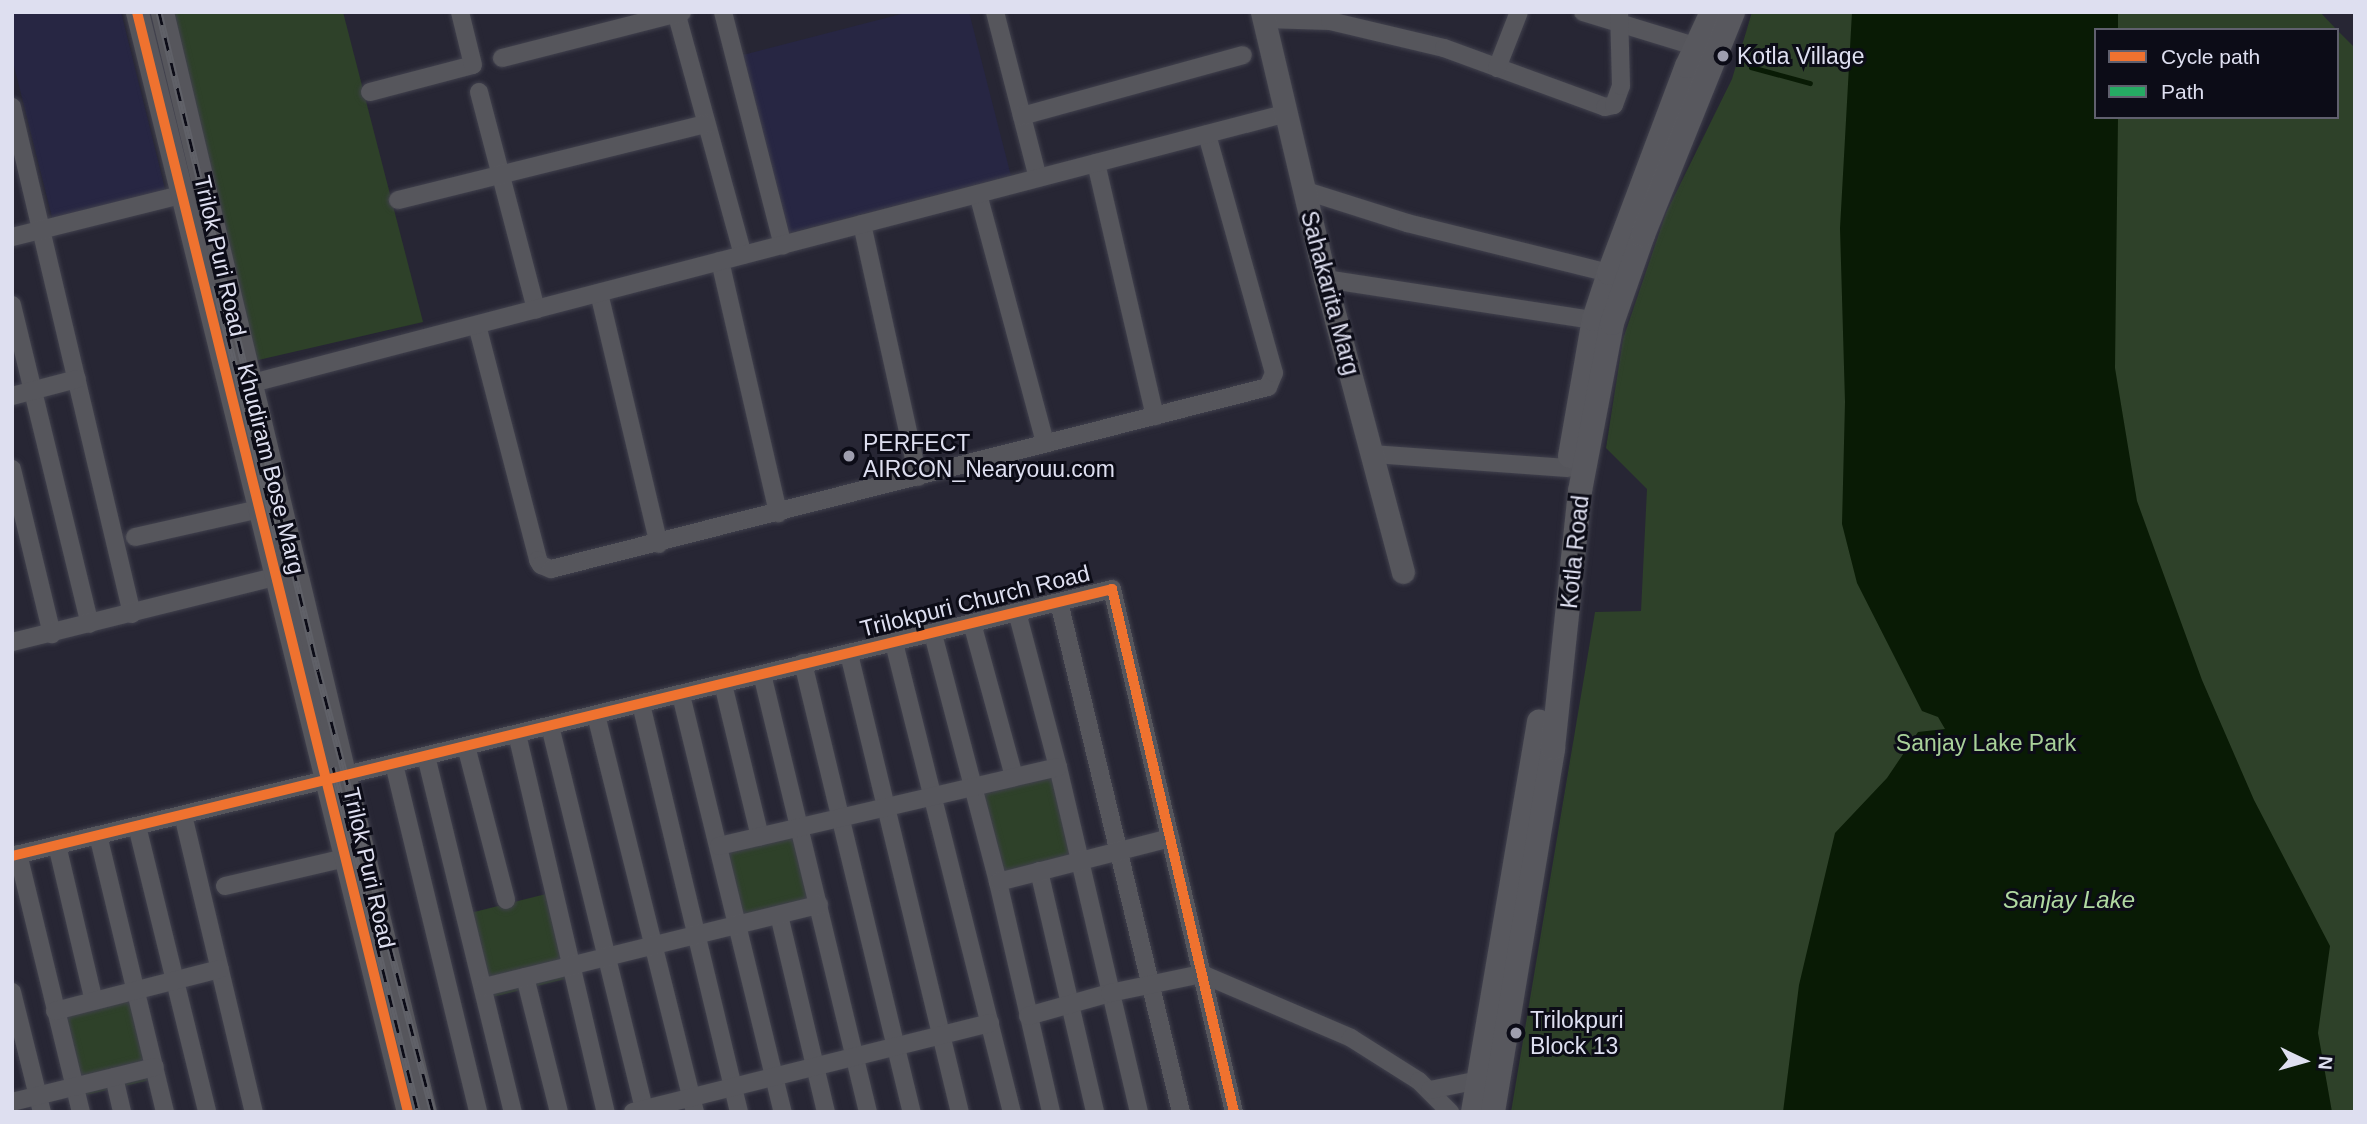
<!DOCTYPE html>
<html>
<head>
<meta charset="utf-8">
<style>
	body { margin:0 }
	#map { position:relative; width:2367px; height:1124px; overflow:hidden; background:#272634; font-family:Arial,sans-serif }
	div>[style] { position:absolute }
	.built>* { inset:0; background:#272643 }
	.green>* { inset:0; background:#2e4129; transform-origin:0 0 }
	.water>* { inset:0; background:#091b05 }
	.stream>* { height:4.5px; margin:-2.25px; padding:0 2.25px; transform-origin:2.25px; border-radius:2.25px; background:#091b05 }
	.roads { filter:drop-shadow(0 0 2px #41414d) drop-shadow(0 0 2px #41414d) }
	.minor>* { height:18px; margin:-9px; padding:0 9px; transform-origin:9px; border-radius:9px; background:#56565c }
	.tertiary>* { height:23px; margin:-11.5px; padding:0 11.5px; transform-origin:11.5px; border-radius:11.5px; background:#56565c }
	.secondary>* { height:24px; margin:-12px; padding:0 12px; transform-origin:12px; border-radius:12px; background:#58585e }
	.rail>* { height:7px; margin-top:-3.5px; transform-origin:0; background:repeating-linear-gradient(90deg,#0c0c17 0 13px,#606168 0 26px); box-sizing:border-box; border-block:2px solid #606168 }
	.quiet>* { height:9px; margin-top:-4.5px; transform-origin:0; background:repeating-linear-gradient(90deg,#26ab63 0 18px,transparent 0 27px) }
	.cycleway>* { height:10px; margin:-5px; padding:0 5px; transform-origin:5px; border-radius:5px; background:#ef722f }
	.dots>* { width:19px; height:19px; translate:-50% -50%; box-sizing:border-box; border:4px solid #0c0c17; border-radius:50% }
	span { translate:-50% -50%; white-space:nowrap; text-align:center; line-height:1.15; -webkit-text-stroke:6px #0c0c17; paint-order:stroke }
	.poi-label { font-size:23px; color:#dedff0 }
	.left { translate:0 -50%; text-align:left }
	.street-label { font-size:23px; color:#dedff0 }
	.park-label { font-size:23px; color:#a8d199 }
	.water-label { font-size:24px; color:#b0d9a1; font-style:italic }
	.frame { position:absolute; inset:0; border:14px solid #dedff0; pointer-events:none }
	.legend { position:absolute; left:2094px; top:28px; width:245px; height:91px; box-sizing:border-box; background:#0c0c17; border:2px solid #60606e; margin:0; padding:9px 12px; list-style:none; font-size:21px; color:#dedff0 }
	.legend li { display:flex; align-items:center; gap:14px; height:35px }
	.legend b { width:35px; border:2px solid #60606e }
	.north { position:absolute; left:2269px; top:1026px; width:70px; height:70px; -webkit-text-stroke:5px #0c0c17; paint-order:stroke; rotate:95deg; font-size:19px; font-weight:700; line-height:28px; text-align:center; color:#dedff0 }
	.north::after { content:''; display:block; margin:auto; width:24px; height:32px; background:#dedff0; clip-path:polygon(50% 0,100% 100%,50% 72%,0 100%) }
</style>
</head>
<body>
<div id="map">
	<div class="built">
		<i style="clip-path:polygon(12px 12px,121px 12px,166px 193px,53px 221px,12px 58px)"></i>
		<i style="clip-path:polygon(909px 12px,969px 12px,1011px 176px,789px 233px,743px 55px)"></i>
	</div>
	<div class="green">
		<i style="clip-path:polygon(165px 12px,343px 12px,423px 322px,250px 362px)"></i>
		<i style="clip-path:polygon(1752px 12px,2320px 12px,2337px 30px,2096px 30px,2096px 117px,2337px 117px,2337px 30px,2355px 48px,2355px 1112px,1511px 1112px,1595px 612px,1641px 611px,1647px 489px,1606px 448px,1623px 339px,1666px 213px,1732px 79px)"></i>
		<i style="left:1052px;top:775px;width:86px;height:76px;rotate:77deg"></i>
		<i style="left:797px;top:831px;width:86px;height:76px;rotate:77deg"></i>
		<i style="left:546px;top:894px;width:87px;height:76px;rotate:76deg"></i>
		<i style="left:132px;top:996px;width:86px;height:76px;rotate:77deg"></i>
	</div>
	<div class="water">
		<i style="clip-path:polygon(1852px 12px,2118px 12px,2118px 30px,2096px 30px,2096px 117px,2118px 117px,2115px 368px,2137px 501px,2202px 680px,2254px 800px,2330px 946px,2318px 1033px,2332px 1112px,1783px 1112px,1799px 985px,1835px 833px,1887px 778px,1918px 732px,1945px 729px,1938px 717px,1922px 711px,1857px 583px,1842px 524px,1845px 402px,1840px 228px)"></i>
	</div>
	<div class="stream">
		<i style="left:1751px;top:67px;width:61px;rotate:15.2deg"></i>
	</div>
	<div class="roads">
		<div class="minor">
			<i style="left:676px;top:12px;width:252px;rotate:74.6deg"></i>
			<i style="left:723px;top:12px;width:241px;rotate:75.6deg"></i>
			<i style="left:995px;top:12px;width:171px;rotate:75.5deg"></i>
			<i style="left:1583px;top:12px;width:130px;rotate:17deg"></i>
			<i style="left:1264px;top:19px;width:66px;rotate:1.7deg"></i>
			<i style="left:1330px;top:21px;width:117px;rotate:13.3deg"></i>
			<i style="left:1444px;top:48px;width:171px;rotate:20.1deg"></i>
			<i style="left:1605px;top:107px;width:9px;rotate:-13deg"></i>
			<i style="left:1614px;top:105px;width:20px;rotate:-70deg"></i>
			<i style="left:1621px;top:86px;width:74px;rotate:-91.5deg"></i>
			<i style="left:502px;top:58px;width:186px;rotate:-14.3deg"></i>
			<i style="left:1497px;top:68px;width:60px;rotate:-68.6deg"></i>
			<i style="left:370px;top:92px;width:106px;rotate:-14.7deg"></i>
			<i style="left:473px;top:65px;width:55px;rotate:-103.8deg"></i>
			<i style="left:479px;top:92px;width:225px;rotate:75.3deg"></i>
			<i style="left:12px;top:107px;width:521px;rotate:76.68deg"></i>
			<i style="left:1022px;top:116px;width:229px;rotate:-15.4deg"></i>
			<i style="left:1096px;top:163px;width:260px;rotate:76.9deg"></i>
			<i style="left:1303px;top:190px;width:109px;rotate:17.6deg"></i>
			<i style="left:1407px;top:223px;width:208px;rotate:13.9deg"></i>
			<i style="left:978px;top:194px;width:257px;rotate:74.9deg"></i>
			<i style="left:398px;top:200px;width:317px;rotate:-13.9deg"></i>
			<i style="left:862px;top:224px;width:259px;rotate:77.5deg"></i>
			<i style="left:12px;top:237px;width:174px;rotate:-14deg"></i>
			<i style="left:720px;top:261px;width:259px;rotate:77deg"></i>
			<i style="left:1325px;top:279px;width:283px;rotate:8.7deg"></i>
			<i style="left:599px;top:293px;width:258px;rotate:76.6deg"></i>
			<i style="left:12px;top:305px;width:328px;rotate:76.3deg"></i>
			<i style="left:477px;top:325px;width:243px;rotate:75.4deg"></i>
			<i style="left:538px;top:560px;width:6px;rotate:59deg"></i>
			<i style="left:541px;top:565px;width:11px;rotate:22deg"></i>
			<i style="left:551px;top:569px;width:740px;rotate:-14.24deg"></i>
			<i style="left:1268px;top:387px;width:15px;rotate:-67deg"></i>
			<i style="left:1274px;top:373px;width:248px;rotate:-105.7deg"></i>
			<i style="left:241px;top:386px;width:1078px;rotate:-14.62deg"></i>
			<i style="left:12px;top:396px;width:67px;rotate:-14.7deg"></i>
			<i style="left:1373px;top:454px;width:196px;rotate:4.1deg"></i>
			<i style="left:12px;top:469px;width:170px;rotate:76.4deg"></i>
			<i style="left:135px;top:537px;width:127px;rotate:-12.7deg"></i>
			<i style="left:1059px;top:602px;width:524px;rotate:76.55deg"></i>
			<i style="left:1017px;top:612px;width:160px;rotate:75.2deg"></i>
			<i style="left:1058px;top:767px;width:354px;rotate:76.8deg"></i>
			<i style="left:972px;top:623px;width:160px;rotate:74.7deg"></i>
			<i style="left:933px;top:634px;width:256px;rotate:75.3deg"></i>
			<i style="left:998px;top:882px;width:236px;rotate:77deg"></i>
			<i style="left:12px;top:642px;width:282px;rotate:-13.9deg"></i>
			<i style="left:894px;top:643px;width:484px;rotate:75.9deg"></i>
			<i style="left:849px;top:654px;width:471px;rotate:76.4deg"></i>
			<i style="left:803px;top:663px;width:462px;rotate:76.4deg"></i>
			<i style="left:762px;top:674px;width:451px;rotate:76.4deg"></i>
			<i style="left:723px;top:684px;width:157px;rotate:76.4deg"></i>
			<i style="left:681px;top:695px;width:429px;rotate:76.3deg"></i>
			<i style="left:641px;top:704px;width:420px;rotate:76.5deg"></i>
			<i style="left:596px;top:715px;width:409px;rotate:76deg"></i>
			<i style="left:550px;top:726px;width:398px;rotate:76.2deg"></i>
			<i style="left:517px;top:734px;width:388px;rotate:76.8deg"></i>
			<i style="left:466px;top:746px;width:159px;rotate:75.4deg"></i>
			<i style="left:426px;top:756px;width:366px;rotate:76.3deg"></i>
			<i style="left:394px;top:764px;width:358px;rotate:76.4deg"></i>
			<i style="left:183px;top:815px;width:305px;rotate:76.6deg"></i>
			<i style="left:137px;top:826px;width:294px;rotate:76.2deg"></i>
			<i style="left:98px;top:835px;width:285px;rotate:76.4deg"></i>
			<i style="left:57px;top:845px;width:160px;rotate:76.7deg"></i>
			<i style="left:719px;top:846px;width:348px;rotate:-13.1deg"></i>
			<i style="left:18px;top:854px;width:266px;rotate:76.3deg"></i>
			<i style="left:12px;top:856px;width:1132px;rotate:-13.64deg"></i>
			<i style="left:1112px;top:589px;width:537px;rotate:76.87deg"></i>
			<i style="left:1039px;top:871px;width:247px;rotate:76.9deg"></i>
			<i style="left:998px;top:882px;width:178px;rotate:-14.3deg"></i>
			<i style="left:225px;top:886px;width:123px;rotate:-13.1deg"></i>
			<i style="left:779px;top:915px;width:203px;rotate:76.6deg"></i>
			<i style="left:525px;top:977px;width:139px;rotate:75.9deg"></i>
			<i style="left:484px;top:987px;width:345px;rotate:-13.8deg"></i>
			<i style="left:12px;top:992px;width:124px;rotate:76deg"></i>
			<i style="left:55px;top:1011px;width:170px;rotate:-14.3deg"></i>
			<i style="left:1028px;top:1016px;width:85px;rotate:-15.7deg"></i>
			<i style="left:1110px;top:993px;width:94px;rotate:-11.7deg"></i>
			<i style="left:1202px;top:974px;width:162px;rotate:23.2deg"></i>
			<i style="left:1351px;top:1038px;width:80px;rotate:32.3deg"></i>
			<i style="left:1419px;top:1081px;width:44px;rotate:45deg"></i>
			<i style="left:114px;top:1077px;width:36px;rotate:77deg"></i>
			<i style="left:1430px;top:1090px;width:50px;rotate:-11.5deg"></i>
			<i style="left:12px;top:1102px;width:147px;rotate:-13.8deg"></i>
			<i style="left:633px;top:1112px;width:368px;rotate:-14deg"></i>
		</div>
		<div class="tertiary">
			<i style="left:137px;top:12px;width:1133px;rotate:76.16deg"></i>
			<i style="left:162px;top:12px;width:1131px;rotate:76.55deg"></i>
			<i style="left:1262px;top:12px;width:274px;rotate:76.7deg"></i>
			<i style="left:1325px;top:279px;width:303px;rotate:75.1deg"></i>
		</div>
		<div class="secondary">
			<i style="left:1570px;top:456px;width:139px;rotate:-80.1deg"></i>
			<i style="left:1594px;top:319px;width:48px;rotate:-71.9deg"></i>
			<i style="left:1609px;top:273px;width:221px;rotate:-69.4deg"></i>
			<i style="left:1687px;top:66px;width:60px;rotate:-65.2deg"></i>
			<i style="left:1473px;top:1112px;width:396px;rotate:-80.4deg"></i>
			<i style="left:1493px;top:1112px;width:369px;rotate:-80.6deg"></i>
			<i style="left:1553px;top:748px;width:258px;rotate:-84deg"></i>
			<i style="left:1580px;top:491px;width:171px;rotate:-79.2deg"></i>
			<i style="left:1612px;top:323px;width:93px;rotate:-70.6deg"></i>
			<i style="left:1643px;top:235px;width:240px;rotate:-68deg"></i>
		</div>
	</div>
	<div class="rail">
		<i style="left:159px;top:12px;width:678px;rotate:76.44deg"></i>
		<i style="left:318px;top:671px;width:456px;rotate:75.4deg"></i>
		<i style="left:215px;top:285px;width:262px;rotate:76.3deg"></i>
		<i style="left:333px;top:767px;width:355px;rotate:76.2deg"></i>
	</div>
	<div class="quiet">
		<i style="left:12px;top:478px;width:2px"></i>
	</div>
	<div class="cycleway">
		<i style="left:137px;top:12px;width:1133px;rotate:76.16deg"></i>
		<i style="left:12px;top:856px;width:1132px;rotate:-13.64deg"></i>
		<i style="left:1112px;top:589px;width:537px;rotate:76.87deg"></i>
	</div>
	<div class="dots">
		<i style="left:1723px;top:56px;background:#9e9eae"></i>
		<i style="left:849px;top:456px;background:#9e9eae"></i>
		<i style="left:1516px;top:1033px;background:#9e9eae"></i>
	</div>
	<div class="poi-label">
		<span class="left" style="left:1737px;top:56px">Kotla Village</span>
		<span class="left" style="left:863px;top:456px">PERFECT<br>AIRCON_Nearyouu.com</span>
		<span class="left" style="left:1530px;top:1033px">Trilokpuri<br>Block 13</span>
	</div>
	<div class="street-label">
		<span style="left:220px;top:256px;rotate:77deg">Trilok Puri Road</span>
		<span style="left:1330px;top:293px;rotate:75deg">Sahakarita Marg</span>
		<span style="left:271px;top:469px;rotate:76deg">Khudiram Bose Marg</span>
		<span style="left:1575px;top:552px;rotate:-84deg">Kotla Road</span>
		<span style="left:975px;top:601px;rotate:-14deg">Trilokpuri Church Road</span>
		<span style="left:369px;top:868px;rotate:77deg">Trilok Puri Road</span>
	</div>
	<div class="park-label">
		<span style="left:1986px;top:743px">Sanjay Lake Park</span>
	</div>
	<div class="water-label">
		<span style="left:2069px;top:900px">Sanjay Lake</span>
	</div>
	<div class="frame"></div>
	<ul class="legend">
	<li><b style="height:9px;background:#ef722f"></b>Cycle path</li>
	<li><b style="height:9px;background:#26ab63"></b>Path</li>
	</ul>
	<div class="north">N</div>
</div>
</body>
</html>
